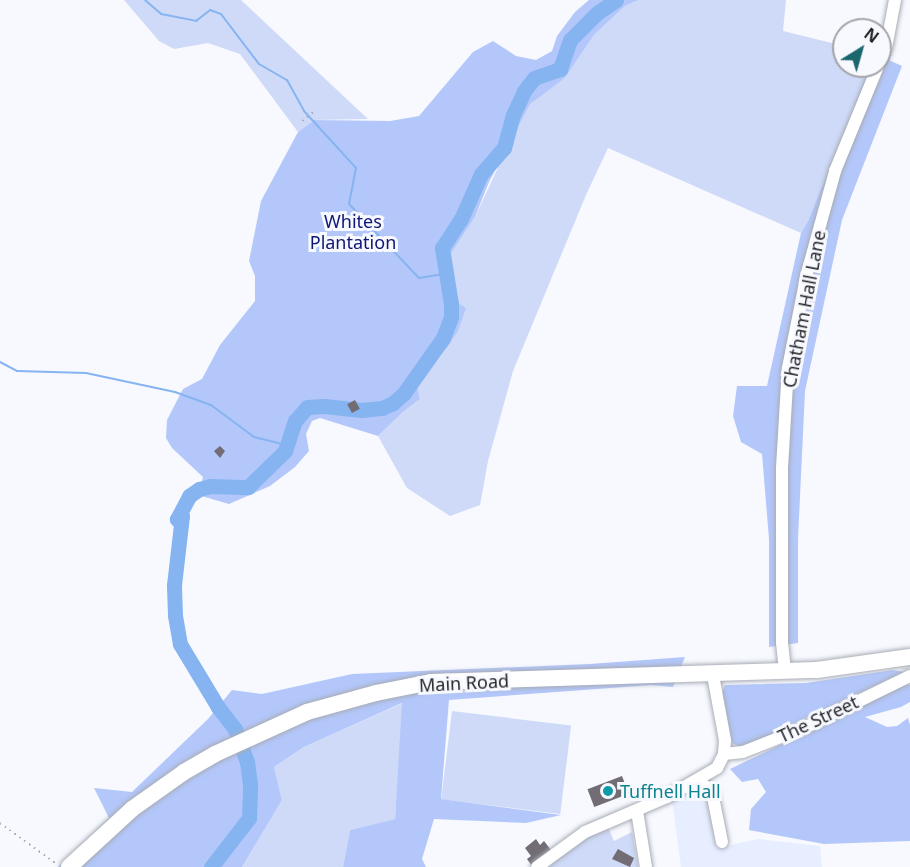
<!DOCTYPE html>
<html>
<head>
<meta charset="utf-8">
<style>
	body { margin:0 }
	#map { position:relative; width:910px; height:867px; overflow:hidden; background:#f7f9ff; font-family:"Noto Sans",sans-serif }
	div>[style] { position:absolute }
	.built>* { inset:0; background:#e7eeff }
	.green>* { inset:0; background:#cedaf8; transform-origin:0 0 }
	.forest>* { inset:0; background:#b3c7fa }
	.stream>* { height:2px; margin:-1px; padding:0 1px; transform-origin:1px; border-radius:1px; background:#86b4f1 }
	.river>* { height:15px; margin:-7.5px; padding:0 7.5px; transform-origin:7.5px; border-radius:7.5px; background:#86b4f1 }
	.building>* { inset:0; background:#726d75; transform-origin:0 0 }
	.path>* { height:1.5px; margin-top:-0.75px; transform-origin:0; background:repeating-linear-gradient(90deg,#acaeb3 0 1.5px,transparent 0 6px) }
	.roads { filter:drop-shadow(0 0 2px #a8acb5) drop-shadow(0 0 2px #a8acb5) }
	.minor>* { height:12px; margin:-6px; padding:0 6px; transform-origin:6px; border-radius:6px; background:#fff }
	.major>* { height:16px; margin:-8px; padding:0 8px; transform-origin:8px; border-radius:8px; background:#fff }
	.dots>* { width:16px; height:16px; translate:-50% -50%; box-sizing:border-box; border:3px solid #f7f9ff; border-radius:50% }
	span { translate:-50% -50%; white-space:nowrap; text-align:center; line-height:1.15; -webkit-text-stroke:6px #f7f9ff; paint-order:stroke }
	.park-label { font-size:18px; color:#0e1574 }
	.street-label { font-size:18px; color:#25262a }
	.culture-label { font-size:18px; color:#0d838f }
	.left { translate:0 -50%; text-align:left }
	.north { position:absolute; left:832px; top:18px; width:60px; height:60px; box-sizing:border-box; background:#f7f9ff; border:2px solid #a3a5aa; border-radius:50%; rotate:37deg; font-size:16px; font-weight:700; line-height:24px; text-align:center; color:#25262a }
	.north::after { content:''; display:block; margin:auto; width:21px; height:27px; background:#1a676d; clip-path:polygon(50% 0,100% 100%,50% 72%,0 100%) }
</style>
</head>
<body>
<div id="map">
	<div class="built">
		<i style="clip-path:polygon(711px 779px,726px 846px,758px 839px,820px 846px,822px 867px,681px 867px,672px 800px)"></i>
	</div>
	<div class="green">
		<i style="clip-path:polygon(124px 0,241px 0,368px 119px,314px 120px,298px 132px,240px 54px,208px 43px,174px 49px,159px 41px)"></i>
		<i style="clip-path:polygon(639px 0,786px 0,783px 31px,844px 46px,844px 66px,870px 66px,808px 221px,801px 233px,608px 148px,586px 195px,513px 371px,488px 461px,480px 505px,450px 516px,407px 488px,378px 436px,403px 412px,420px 399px,417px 385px,423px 365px,446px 349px,443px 266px,475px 217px,527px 105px,565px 78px,594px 35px,625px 6px)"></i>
		<i style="clip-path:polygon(403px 703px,395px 819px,350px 830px,343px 867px,242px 867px,282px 800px,274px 767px,304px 747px)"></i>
		<i style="left:452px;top:711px;width:120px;height:89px;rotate:7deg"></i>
		<i style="clip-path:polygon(608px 827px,614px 841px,632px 832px,638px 867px,547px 867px,589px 836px)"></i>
	</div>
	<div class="forest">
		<i style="clip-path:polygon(589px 0,639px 0,625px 6px,594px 35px,565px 78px,530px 104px,489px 182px,475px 217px,443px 266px,444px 295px,466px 308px,458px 331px,446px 349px,423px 365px,417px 385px,420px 399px,403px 412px,378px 436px,320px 418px,312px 421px,306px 434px,309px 451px,295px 467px,270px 486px,229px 504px,198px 495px,203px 477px,172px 448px,166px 438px,167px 420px,183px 389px,202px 379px,220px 345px,255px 301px,255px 276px,249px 261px,261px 201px,298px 132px,314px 120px,390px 121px,419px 116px,473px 52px,493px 41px,516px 56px,536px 60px,552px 51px,557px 36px,575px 12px)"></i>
		<i style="clip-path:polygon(880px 56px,902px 66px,842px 220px,805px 391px,798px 539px,798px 643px,769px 647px,769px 539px,762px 454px,741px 442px,733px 416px,737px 386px,767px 386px,801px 233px,808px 221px,870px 66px,880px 66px)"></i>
		<i style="clip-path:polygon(685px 657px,673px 687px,651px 685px,449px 700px,441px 799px,561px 815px,526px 823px,434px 819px,422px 859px,426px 867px,343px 867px,350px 830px,395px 819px,402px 703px,304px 747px,274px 767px,282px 800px,242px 867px,58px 867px,109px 818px,94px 788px,132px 792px,208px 719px,232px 690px,262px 694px,352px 674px,590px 664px)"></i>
		<i style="clip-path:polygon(893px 670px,904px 672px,742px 748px,730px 742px,720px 699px,725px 685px,806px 683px)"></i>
		<i style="clip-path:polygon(907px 684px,910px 685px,910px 702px,901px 707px,865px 717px,887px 727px,897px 726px,908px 718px,910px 725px,910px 841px,824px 844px,749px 830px,751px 809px,766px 792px,758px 779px,742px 782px,730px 769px)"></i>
	</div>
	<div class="stream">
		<i style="left:145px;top:0;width:21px;rotate:41deg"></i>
		<i style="left:161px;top:14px;width:36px;rotate:11deg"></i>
		<i style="left:196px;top:21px;width:18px;rotate:-38deg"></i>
		<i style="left:210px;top:10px;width:12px;rotate:20deg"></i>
		<i style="left:221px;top:14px;width:63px;rotate:52.8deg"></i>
		<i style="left:259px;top:64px;width:32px;rotate:30deg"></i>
		<i style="left:287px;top:80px;width:35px;rotate:61deg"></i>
		<i style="left:304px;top:111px;width:77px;rotate:47.6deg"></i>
		<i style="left:356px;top:168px;width:37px;rotate:101deg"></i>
		<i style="left:349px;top:204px;width:102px;rotate:46.6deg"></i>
		<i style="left:419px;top:278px;width:25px;rotate:-9deg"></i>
		<i style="left:0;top:362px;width:19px;rotate:28deg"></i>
		<i style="left:17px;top:371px;width:69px;rotate:1.7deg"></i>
		<i style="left:86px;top:373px;width:91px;rotate:12.1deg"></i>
		<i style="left:175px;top:392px;width:38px;rotate:20deg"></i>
		<i style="left:211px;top:405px;width:54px;rotate:36.7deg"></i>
		<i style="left:254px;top:437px;width:34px;rotate:14deg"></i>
	</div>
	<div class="river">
		<i style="left:211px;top:867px;width:62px;rotate:-52.2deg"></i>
		<i style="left:249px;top:818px;width:33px;rotate:-88deg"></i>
		<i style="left:250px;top:785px;width:23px;rotate:-97deg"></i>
		<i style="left:247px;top:762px;width:35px;rotate:-110deg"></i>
		<i style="left:235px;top:729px;width:28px;rotate:-128deg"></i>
		<i style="left:218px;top:707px;width:74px;rotate:-121.1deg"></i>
		<i style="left:180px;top:644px;width:29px;rotate:-100deg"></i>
		<i style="left:175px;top:615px;width:30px;rotate:-92deg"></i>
		<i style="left:174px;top:585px;width:69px;rotate:-83.4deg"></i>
		<i style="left:182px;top:516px;width:6px;rotate:149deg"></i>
		<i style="left:177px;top:519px;width:26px;rotate:-62deg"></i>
		<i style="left:189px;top:496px;width:12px;rotate:-35deg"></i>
		<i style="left:199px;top:489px;width:12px;rotate:-14deg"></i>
		<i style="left:211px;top:486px;width:37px;rotate:2deg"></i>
		<i style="left:248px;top:487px;width:52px;rotate:-44.2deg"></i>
		<i style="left:285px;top:451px;width:32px;rotate:-72deg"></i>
		<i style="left:295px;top:421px;width:18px;rotate:-49deg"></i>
		<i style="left:307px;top:407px;width:17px;rotate:-3deg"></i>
		<i style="left:324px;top:406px;width:38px;rotate:6deg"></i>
		<i style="left:362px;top:410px;width:20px;rotate:-6deg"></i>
		<i style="left:382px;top:408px;width:12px;rotate:-24deg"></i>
		<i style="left:393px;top:403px;width:15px;rotate:-42deg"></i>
		<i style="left:404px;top:393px;width:67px;rotate:-54.7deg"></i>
		<i style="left:443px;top:338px;width:22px;rotate:-69deg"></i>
		<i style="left:451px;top:317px;width:13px;rotate:-90deg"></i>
		<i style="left:451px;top:304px;width:57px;rotate:-99.1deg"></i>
		<i style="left:442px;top:248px;width:35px;rotate:-57deg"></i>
		<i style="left:461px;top:219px;width:49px;rotate:-66deg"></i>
		<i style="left:481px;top:174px;width:35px;rotate:-49deg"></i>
		<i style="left:504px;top:148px;width:34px;rotate:-75deg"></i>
		<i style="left:513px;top:115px;width:26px;rotate:-65deg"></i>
		<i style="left:524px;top:91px;width:16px;rotate:-52deg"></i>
		<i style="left:534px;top:78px;width:28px;rotate:-19deg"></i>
		<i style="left:560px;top:69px;width:31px;rotate:-71deg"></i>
		<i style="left:570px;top:40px;width:38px;rotate:-45deg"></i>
		<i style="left:597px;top:13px;width:23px;rotate:-34deg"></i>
	</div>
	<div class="building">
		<i style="left:355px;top:400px;width:10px;height:9px;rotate:61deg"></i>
		<i style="clip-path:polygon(220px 446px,225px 451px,220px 458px,214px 451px)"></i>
		<i style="left:622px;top:776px;width:19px;height:37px;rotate:69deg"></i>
		<i style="clip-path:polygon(536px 839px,540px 845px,544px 841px,551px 850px,532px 866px,527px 859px,531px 856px,525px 848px)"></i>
		<i style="clip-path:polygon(618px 849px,634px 858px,630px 867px,612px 859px)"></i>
	</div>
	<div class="path">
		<i style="left:302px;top:121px;width:14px;rotate:-39deg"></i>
		<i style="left:0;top:823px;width:72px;rotate:35.9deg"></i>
	</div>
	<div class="roads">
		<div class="minor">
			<i style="left:880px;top:62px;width:15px;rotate:-67deg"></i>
			<i style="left:886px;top:48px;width:49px;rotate:-79.4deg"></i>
			<i style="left:785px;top:671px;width:29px;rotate:-96deg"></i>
			<i style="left:782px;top:642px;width:174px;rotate:-90deg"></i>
			<i style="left:782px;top:468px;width:100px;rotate:-86.6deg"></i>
			<i style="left:788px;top:368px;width:97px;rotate:-78.7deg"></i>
			<i style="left:807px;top:273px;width:106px;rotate:-74.6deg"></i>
			<i style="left:835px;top:171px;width:113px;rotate:-67.7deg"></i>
			<i style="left:724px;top:754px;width:19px;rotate:-6deg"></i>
			<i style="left:743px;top:752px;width:68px;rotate:-21.6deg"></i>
			<i style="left:806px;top:727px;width:116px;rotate:-26.1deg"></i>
			<i style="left:699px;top:781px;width:17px;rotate:40deg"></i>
			<i style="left:712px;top:792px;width:51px;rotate:78.7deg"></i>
			<i style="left:637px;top:811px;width:57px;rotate:80.9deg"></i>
			<i style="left:537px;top:867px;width:59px;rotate:-36.1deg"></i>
			<i style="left:585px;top:832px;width:89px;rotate:-23.1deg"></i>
			<i style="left:667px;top:797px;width:58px;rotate:-30.1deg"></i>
			<i style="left:717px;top:768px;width:16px;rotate:-63deg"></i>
			<i style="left:724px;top:754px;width:14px;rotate:-86deg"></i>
			<i style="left:725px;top:740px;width:66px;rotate:-100.5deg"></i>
		</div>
		<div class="major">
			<i style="left:69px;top:867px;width:86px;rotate:-42.6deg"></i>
			<i style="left:132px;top:809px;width:64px;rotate:-35.4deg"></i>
			<i style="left:184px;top:772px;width:36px;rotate:-30deg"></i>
			<i style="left:215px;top:754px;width:101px;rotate:-24.5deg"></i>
			<i style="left:307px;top:712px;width:72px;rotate:-15.4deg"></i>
			<i style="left:376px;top:693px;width:56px;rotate:-11.3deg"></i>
			<i style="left:431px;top:682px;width:386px;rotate:-1.8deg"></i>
			<i style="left:817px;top:670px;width:94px;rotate:-8deg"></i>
		</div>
	</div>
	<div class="dots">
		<i style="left:608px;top:791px;background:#0f9aa8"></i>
	</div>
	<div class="park-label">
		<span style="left:353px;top:232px">Whites<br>Plantation</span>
	</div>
	<div class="street-label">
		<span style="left:804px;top:309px;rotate:-79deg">Chatham Hall Lane</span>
		<span style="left:464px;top:683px;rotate:-3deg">Main Road</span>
		<span style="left:818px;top:719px;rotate:-25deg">The Street</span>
	</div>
	<div class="culture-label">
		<span class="left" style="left:620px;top:791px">Tuffnell Hall</span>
	</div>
	<div class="north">N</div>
</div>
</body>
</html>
